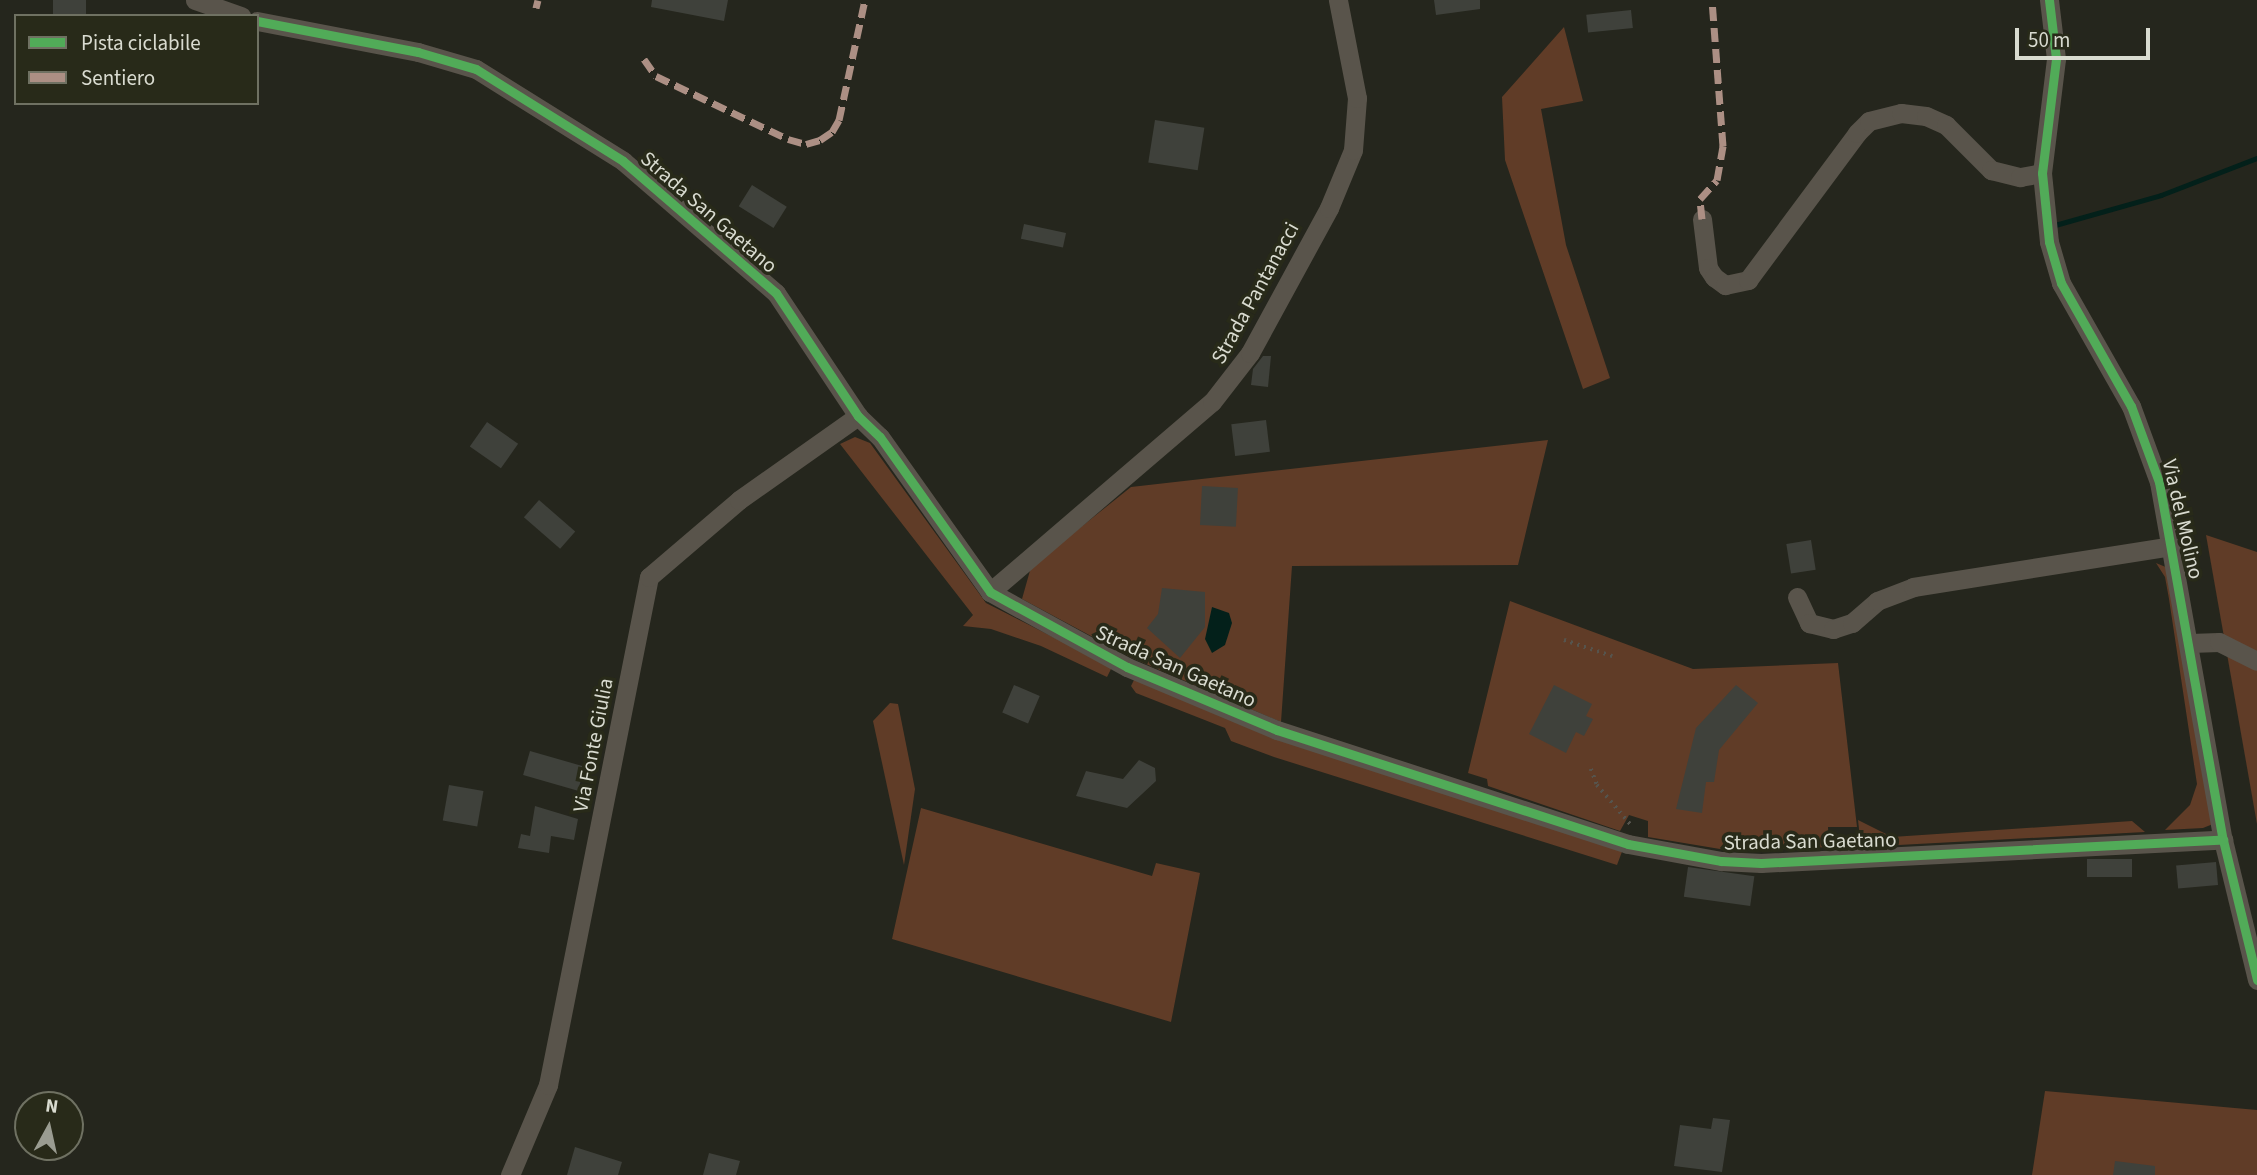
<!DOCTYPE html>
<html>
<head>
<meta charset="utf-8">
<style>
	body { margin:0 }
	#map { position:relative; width:2257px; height:1175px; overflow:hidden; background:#25261d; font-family:"Source Sans 3",sans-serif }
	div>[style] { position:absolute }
	.green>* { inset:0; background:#603c27 }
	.water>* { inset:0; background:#03201a }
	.stream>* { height:5px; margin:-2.5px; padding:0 2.5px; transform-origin:2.5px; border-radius:2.5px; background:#03201a }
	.building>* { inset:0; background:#3f413b; transform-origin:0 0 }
	.path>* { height:3.5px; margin-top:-1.75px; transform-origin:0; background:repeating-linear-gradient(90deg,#56544d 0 2px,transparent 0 7px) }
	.minor>* { height:19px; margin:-9.5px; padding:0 9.5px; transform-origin:9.5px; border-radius:9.5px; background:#59544b }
	.quiet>* { height:7px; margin-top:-3.5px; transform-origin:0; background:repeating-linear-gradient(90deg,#ac8f84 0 14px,transparent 0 21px) }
	.cycleway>* { height:9px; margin:-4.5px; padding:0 4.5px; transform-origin:4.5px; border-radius:4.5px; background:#51ab58 }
	span { translate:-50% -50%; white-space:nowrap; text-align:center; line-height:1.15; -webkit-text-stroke:7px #282a19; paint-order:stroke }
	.street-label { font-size:21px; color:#d9dbd0 }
	.legend { position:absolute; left:14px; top:14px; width:245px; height:91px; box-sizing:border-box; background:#282a19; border:2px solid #6f7162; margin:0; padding:9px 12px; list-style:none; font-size:21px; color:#d9dbd0 }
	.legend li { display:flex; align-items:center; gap:14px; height:35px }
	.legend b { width:35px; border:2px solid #6f7162 }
	.north { position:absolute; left:14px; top:1091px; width:70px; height:70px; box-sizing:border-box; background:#282a19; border:2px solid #6f7162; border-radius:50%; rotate:8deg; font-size:19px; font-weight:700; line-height:28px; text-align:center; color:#d9dbd0 }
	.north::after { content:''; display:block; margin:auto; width:24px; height:32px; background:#9a9c91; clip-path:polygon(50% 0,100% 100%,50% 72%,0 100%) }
	.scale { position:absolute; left:2015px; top:28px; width:135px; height:32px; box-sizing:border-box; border:4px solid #d9dbd0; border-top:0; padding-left:9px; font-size:21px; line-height:24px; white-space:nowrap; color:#d9dbd0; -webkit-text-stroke:5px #282a19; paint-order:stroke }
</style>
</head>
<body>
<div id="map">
	<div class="green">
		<i style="clip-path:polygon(1564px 27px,1583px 101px,1541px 109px,1566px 245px,1610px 378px,1583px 389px,1505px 160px,1502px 97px)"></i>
		<i style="clip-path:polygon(855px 437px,870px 443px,986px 603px,1112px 667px,1107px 677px,1041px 646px,991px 629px,963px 626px,973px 615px,840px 444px)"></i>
		<i style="clip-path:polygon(1548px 440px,1518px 565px,1292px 566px,1281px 722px,1132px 658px,1022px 599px,1031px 567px,1131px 487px)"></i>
		<i style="clip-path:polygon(2206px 535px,2257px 552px,2257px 824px)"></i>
		<i style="clip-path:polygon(2156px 563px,2168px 568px,2213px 824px,2203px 828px,2165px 830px,2190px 805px,2197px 784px,2169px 599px,2165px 577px)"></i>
		<i style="clip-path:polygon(1510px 601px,1693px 669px,1838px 663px,1857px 827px,1828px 827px,1829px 847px,1732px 851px,1648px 837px,1648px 821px,1629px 815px,1620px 831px,1488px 786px,1487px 779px,1468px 773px)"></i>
		<i style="clip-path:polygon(1135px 678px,1623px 849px,1617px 865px,1274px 757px,1231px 741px,1225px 728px,1136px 693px,1131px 686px)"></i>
		<i style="clip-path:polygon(890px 703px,898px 704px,915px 789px,904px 865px,873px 721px)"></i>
		<i style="clip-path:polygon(921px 808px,1152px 876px,1156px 863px,1200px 873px,1171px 1022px,892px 939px)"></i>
		<i style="clip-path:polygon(1858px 820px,1892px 837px,2132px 821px,2145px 832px,1861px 847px)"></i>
		<i style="clip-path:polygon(2045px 1091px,2257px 1110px,2257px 1175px,2032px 1175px)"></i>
	</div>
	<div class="water">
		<i style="clip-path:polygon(1212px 607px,1229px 613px,1232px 623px,1225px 645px,1212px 653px,1205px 639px)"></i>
	</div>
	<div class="stream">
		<i style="left:2055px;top:225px;width:110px;rotate:-15.8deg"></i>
		<i style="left:2161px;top:195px;width:103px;rotate:-21.1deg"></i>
	</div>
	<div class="building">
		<i style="left:53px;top:0;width:33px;height:16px"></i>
		<i style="clip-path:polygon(652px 0,728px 0,724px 21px,651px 7px)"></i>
		<i style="clip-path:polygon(1434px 0,1480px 0,1480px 9px,1436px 15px)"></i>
		<i style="left:1631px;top:10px;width:18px;height:45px;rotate:84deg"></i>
		<i style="left:1155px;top:120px;width:50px;height:43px;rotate:9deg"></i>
		<i style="left:752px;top:185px;width:41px;height:25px;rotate:32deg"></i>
		<i style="left:1024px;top:224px;width:43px;height:15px;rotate:12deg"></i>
		<i style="clip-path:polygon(1263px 356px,1271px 356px,1268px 387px,1251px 385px,1253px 369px)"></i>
		<i style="left:1266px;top:420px;width:32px;height:35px;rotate:83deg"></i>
		<i style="left:487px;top:422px;width:38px;height:30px;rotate:35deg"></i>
		<i style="left:1202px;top:486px;width:36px;height:39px;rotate:3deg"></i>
		<i style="left:539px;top:500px;width:48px;height:23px;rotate:41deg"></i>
		<i style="left:1811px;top:540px;width:30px;height:25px;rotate:81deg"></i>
		<i style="clip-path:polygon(1162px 588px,1205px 592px,1205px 627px,1180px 658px,1147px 628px,1158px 614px)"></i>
		<i style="left:1014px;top:685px;width:28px;height:30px;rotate:23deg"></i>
		<i style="clip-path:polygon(1554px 685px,1592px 704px,1586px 716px,1593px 719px,1584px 736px,1576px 732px,1566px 753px,1529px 734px)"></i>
		<i style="clip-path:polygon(1736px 685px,1758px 703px,1719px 750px,1714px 782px,1706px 782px,1702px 813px,1676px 809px,1696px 728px)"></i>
		<i style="left:530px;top:751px;width:57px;height:25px;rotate:16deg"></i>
		<i style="clip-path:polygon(1139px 760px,1155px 768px,1156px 781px,1127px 808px,1076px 796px,1086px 771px,1123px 779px)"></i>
		<i style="left:449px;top:785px;width:35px;height:36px;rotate:10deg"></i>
		<i style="clip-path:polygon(535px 806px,578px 819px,574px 840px,551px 836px,549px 853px,518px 848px,521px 834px,530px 836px)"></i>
		<i style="left:2087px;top:859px;width:45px;height:18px"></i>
		<i style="left:2216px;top:862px;width:23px;height:40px;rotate:85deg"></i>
		<i style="left:1688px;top:867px;width:67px;height:30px;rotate:8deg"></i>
		<i style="clip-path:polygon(1713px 1118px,1730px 1120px,1722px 1172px,1674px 1166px,1680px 1125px,1711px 1129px)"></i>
		<i style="clip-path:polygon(575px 1147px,622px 1162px,618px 1175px,567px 1175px)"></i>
		<i style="clip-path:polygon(709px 1153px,740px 1161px,736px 1175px,703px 1175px)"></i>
		<i style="clip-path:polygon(2115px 1161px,2155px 1166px,2155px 1175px,2113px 1175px)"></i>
	</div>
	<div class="path">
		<i style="left:1564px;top:640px;width:51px;rotate:18.4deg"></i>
		<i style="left:1591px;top:769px;width:17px;rotate:69deg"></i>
		<i style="left:1597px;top:785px;width:52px;rotate:49.6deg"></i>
	</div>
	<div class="minor">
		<i style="left:195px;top:0;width:49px;rotate:19.2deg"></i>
		<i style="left:2049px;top:0;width:59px;rotate:83.2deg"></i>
		<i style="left:2056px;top:59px;width:115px;rotate:97deg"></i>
		<i style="left:2042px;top:173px;width:69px;rotate:84.2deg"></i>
		<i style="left:2049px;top:242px;width:43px;rotate:73.7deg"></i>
		<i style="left:2061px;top:283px;width:142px;rotate:60.4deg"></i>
		<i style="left:2131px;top:406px;width:81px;rotate:69.8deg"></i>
		<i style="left:2159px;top:482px;width:364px;rotate:79.9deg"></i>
		<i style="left:2223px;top:840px;width:144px;rotate:76.3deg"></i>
		<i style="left:257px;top:21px;width:164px;rotate:10.9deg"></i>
		<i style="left:418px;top:52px;width:60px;rotate:16.3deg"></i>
		<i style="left:476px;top:69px;width:173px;rotate:32deg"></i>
		<i style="left:623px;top:161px;width:202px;rotate:40.8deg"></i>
		<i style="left:776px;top:293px;width:148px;rotate:56.3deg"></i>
		<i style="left:858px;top:416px;width:30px;rotate:44deg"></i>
		<i style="left:880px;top:437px;width:190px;rotate:54.6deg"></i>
		<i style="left:990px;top:592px;width:156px;rotate:28.7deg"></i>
		<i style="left:1127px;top:667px;width:163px;rotate:22.8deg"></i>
		<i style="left:1277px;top:730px;width:369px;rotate:18deg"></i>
		<i style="left:1628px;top:844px;width:95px;rotate:10.4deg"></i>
		<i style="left:1721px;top:861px;width:40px;rotate:2.9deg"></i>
		<i style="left:1761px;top:863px;width:463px;rotate:-2.9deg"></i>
		<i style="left:1702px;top:219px;width:49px;rotate:83deg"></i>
		<i style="left:1708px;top:268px;width:11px;rotate:56deg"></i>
		<i style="left:1714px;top:277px;width:14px;rotate:36deg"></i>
		<i style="left:1725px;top:285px;width:24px;rotate:-12deg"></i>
		<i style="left:1748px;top:280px;width:183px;rotate:-53.4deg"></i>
		<i style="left:1857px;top:133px;width:17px;rotate:-45deg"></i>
		<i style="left:1869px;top:121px;width:33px;rotate:-14deg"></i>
		<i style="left:1901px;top:113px;width:25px;rotate:7deg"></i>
		<i style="left:1926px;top:116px;width:22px;rotate:24deg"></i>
		<i style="left:1946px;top:125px;width:64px;rotate:45deg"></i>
		<i style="left:1991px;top:170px;width:30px;rotate:14deg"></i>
		<i style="left:2020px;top:177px;width:22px;rotate:-10deg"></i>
		<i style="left:990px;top:592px;width:292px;rotate:-40.6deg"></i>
		<i style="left:1212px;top:402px;width:62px;rotate:-52.2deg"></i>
		<i style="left:1250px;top:353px;width:165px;rotate:-61.4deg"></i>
		<i style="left:1329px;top:208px;width:63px;rotate:-67.5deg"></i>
		<i style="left:1353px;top:150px;width:52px;rotate:-85.6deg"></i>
		<i style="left:1357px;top:98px;width:100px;rotate:-101deg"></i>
		<i style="left:1797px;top:597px;width:29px;rotate:65deg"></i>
		<i style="left:1809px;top:623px;width:25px;rotate:14deg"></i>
		<i style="left:1833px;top:629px;width:20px;rotate:-18deg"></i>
		<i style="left:1852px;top:623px;width:33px;rotate:-41deg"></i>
		<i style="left:1877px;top:601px;width:39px;rotate:-21deg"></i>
		<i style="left:1913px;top:587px;width:263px;rotate:-9deg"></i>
		<i style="left:2190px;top:643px;width:29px;rotate:-2deg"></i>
		<i style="left:2219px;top:642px;width:42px;rotate:26.6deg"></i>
		<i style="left:510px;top:1175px;width:98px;rotate:-67.1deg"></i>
		<i style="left:548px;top:1085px;width:518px;rotate:-78.76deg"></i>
		<i style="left:649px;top:577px;width:118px;rotate:-40.5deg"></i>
		<i style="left:739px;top:500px;width:146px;rotate:-35.2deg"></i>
	</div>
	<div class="quiet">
		<i style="left:536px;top:8px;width:8px;rotate:-76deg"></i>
		<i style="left:644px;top:59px;width:21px;rotate:55deg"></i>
		<i style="left:656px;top:76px;width:146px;rotate:25.5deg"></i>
		<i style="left:788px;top:139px;width:19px;rotate:16deg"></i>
		<i style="left:806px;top:144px;width:15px;rotate:-16deg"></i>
		<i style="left:820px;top:140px;width:14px;rotate:-34deg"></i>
		<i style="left:832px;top:132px;width:14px;rotate:-60deg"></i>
		<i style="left:839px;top:120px;width:123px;rotate:-77.8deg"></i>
		<i style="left:1702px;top:219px;width:20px;rotate:-96deg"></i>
		<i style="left:1700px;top:199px;width:25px;rotate:-48deg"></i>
		<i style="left:1717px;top:180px;width:35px;rotate:-80deg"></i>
		<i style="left:1723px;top:146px;width:146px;rotate:-94.3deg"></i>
	</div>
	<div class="cycleway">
		<i style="left:2049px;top:0;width:59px;rotate:83.2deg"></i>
		<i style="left:2056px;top:59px;width:115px;rotate:97deg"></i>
		<i style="left:2042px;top:173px;width:69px;rotate:84.2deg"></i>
		<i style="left:2049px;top:242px;width:43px;rotate:73.7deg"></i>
		<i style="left:2061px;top:283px;width:142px;rotate:60.4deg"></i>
		<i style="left:2131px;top:406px;width:81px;rotate:69.8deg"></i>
		<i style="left:2159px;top:482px;width:364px;rotate:79.9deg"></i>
		<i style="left:2223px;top:840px;width:144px;rotate:76.3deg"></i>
		<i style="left:257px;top:21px;width:164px;rotate:10.9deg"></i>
		<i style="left:418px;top:52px;width:60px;rotate:16.3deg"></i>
		<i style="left:476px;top:69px;width:173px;rotate:32deg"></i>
		<i style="left:623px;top:161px;width:202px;rotate:40.8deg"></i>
		<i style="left:776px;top:293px;width:148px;rotate:56.3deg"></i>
		<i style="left:858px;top:416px;width:30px;rotate:44deg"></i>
		<i style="left:880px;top:437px;width:190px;rotate:54.6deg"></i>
		<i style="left:990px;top:592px;width:156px;rotate:28.7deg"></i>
		<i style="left:1127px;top:667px;width:163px;rotate:22.8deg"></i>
		<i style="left:1277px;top:730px;width:369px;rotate:18deg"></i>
		<i style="left:1628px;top:844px;width:95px;rotate:10.4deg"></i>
		<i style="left:1721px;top:861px;width:40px;rotate:2.9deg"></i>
		<i style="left:1761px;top:863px;width:463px;rotate:-2.9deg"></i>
	</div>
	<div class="street-label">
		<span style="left:709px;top:212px;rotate:41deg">Strada San Gaetano</span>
		<span style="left:1255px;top:293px;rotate:-61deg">Strada Pantanacci</span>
		<span style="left:2183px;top:519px;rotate:77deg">Via del Molino</span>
		<span style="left:1176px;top:666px;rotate:24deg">Strada San Gaetano</span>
		<span style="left:593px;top:745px;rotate:-79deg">Via Fonte Giulia</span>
		<span style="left:1810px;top:841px;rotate:-1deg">Strada San Gaetano</span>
	</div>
	<ul class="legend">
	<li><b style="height:9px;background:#51ab58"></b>Pista ciclabile</li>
	<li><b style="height:9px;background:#ac8f84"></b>Sentiero</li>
	</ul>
	<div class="north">N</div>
	<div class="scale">50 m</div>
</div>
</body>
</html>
